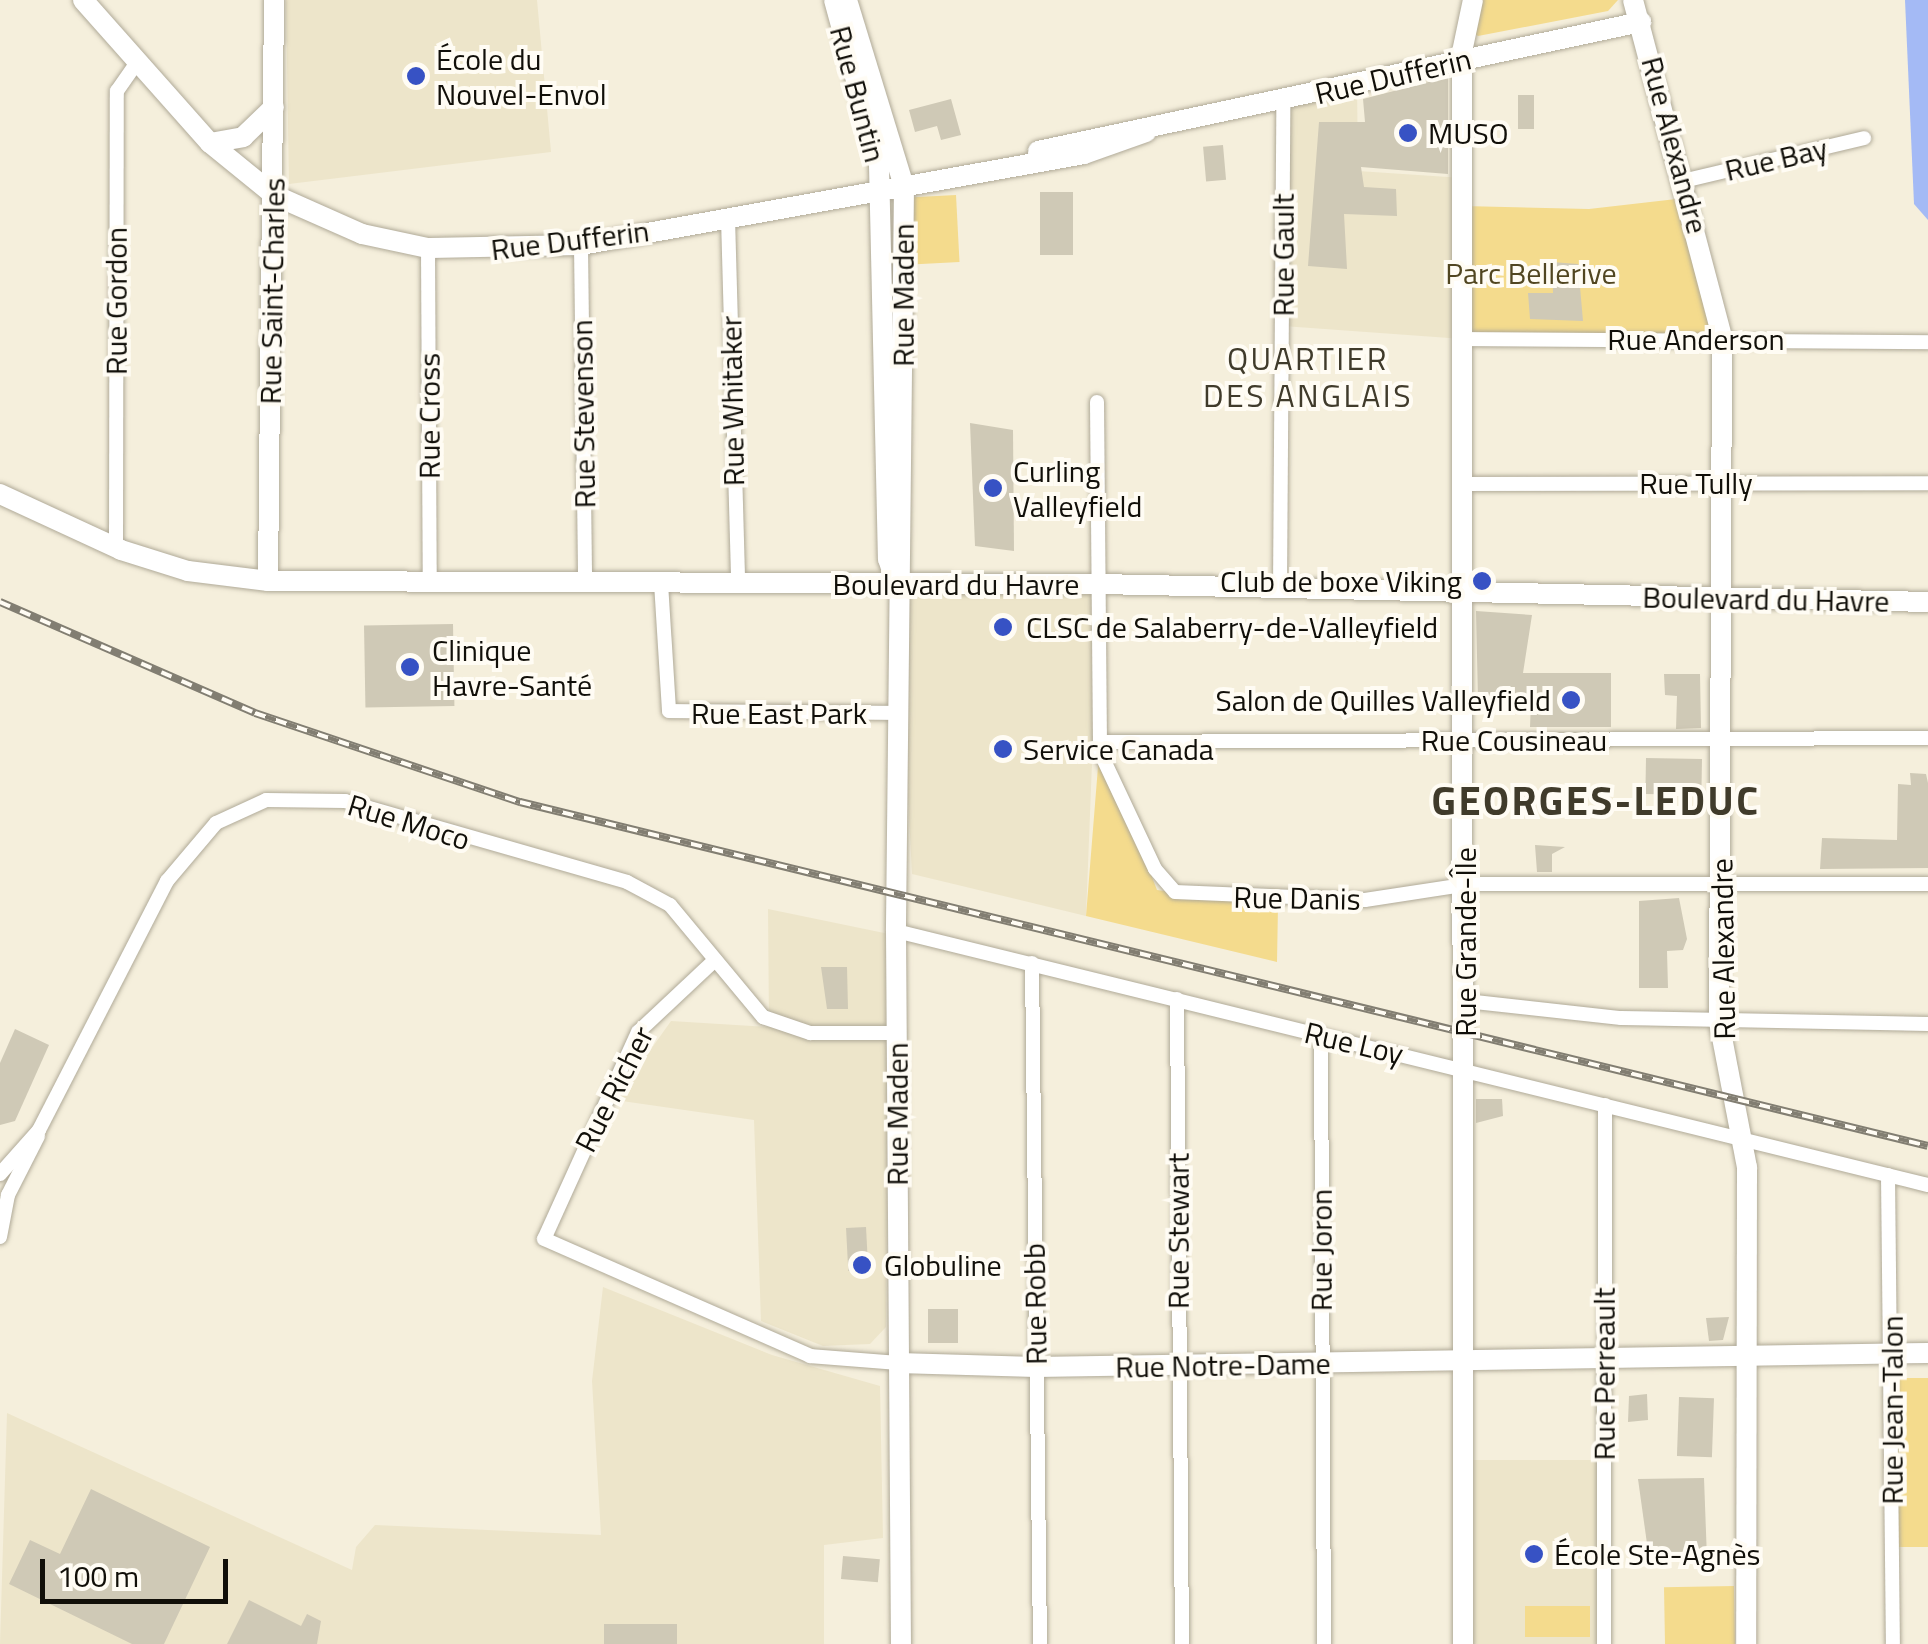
<!DOCTYPE html>
<html>
<head>
<meta charset="utf-8">
<style>
	body { margin:0 }
	#map { position:relative; width:1928px; height:1644px; overflow:hidden; background:#f5efdc; font-family:"Titillium Web",sans-serif }
	div>[style] { position:absolute }
	.built>* { inset:0; background:#ede5ca; transform-origin:0 0 }
	.green>* { inset:0; background:#f4db8d; transform-origin:0 0 }
	.water>* { inset:0; background:#a4baf5 }
	.building>* { inset:0; background:#cfc9b6; transform-origin:0 0 }
	.roads { filter:drop-shadow(0 0 2px #b0aa98) drop-shadow(0 0 2px #b0aa98) }
	.street>* { height:14px; margin:-7px; padding:0 7px; transform-origin:7px; border-radius:7px; background:#fff }
	.secondary>* { height:20px; margin:-10px; padding:0 10px; transform-origin:10px; border-radius:10px; background:#fff }
	.rail>* { height:8px; margin-top:-4px; transform-origin:0; background:repeating-linear-gradient(90deg,#fffcf4 0 11px,#827e72 0 22px); box-sizing:border-box; border-block:2px solid #827e72 }
	.dots>* { width:28px; height:28px; translate:-50% -50%; box-sizing:border-box; border:5px solid #fffcf4; border-radius:50% }
	span { translate:-50% -50%; white-space:nowrap; text-align:center; line-height:1.15; -webkit-text-stroke:8px #fffcf4; paint-order:stroke }
	.poi-label { font-size:30px; color:#110f09 }
	.left { translate:0 -50%; text-align:left }
	.right { translate:-100% -50%; text-align:right }
	.street-label { font-size:30px; color:#110f09 }
	.park-label { font-size:30px; color:#514621 }
	.neighbourhood-label { font-size:32px; color:#403b2b; letter-spacing:2.5px }
	.district-label { font-size:40px; color:#403b2b; font-weight:700; letter-spacing:2.5px }
	.scale { position:absolute; left:40px; top:1559px; width:188px; height:45px; box-sizing:border-box; border:5px solid #110f09; border-top:0; padding-left:12px; font-size:30px; line-height:35px; white-space:nowrap; color:#110f09; -webkit-text-stroke:8px #fffcf4; paint-order:stroke }
</style>
</head>
<body>
<div id="map">
	<div class="built">
		<i style="clip-path:polygon(286px 0,537px 0,551px 152px,289px 184px)"></i>
		<i style="clip-path:polygon(1357px 84px,1358px 171px,1463px 178px,1463px 339px,1283px 326px,1283px 102px)"></i>
		<i style="clip-path:polygon(897px 584px,1099px 584px,1086px 916px,912px 874px)"></i>
		<i style="clip-path:polygon(768px 909px,889px 934px,886px 1327px,870px 1344px,823px 1346px,761px 1321px,754px 1120px,615px 1100px,671px 1021px,769px 1027px)"></i>
		<i style="clip-path:polygon(603px 1287px,772px 1355px,880px 1386px,883px 1538px,824px 1545px,824px 1644px,0 1644px,7px 1413px,352px 1570px,356px 1547px,375px 1525px,601px 1535px,592px 1381px)"></i>
		<i style="left:1604px;top:1460px;width:184px;height:140px;rotate:90deg"></i>
	</div>
	<div class="green">
		<i style="clip-path:polygon(1479px 0,1618px 0,1608px 11px,1478px 36px,1472px 32px)"></i>
		<i style="left:956px;top:195px;width:67px;height:48px;rotate:87deg"></i>
		<i style="clip-path:polygon(1685px 198px,1716px 337px,1463px 339px,1463px 206px,1589px 209px)"></i>
		<i style="clip-path:polygon(1100px 742px,1157px 890px,1278px 906px,1277px 962px,1086px 916px)"></i>
		<i style="left:1897px;top:1378px;width:31px;height:169px"></i>
		<i style="left:1734px;top:1586px;width:58px;height:70px;rotate:89deg"></i>
		<i style="left:1525px;top:1606px;width:65px;height:31px"></i>
	</div>
	<div class="water">
		<i style="clip-path:polygon(1905px 0,1928px 0,1928px 220px,1914px 204px)"></i>
	</div>
	<div class="building">
		<i style="clip-path:polygon(1448px 77px,1448px 174px,1361px 167px,1364px 187px,1396px 189px,1397px 216px,1344px 214px,1347px 269px,1308px 266px,1319px 122px,1365px 122px,1363px 99px)"></i>
		<i style="left:1518px;top:95px;width:16px;height:34px"></i>
		<i style="clip-path:polygon(951px 99px,961px 135px,941px 140px,937px 126px,915px 132px,909px 110px)"></i>
		<i style="left:1223px;top:145px;width:35px;height:20px;rotate:85deg"></i>
		<i style="left:1040px;top:192px;width:33px;height:63px"></i>
		<i style="clip-path:polygon(1552px 262px,1578px 264px,1583px 321px,1530px 319px,1528px 293px,1553px 293px)"></i>
		<i style="clip-path:polygon(970px 423px,1013px 430px,1014px 551px,975px 546px)"></i>
		<i style="clip-path:polygon(1476px 611px,1532px 615px,1523px 673px,1611px 673px,1611px 727px,1530px 727px,1531px 700px,1478px 701px)"></i>
		<i style="left:453px;top:624px;width:82px;height:89px;rotate:89deg"></i>
		<i style="clip-path:polygon(1664px 674px,1700px 674px,1701px 728px,1676px 729px,1677px 696px,1665px 695px)"></i>
		<i style="left:1646px;top:758px;width:56px;height:36px;rotate:1deg"></i>
		<i style="clip-path:polygon(1910px 773px,1926px 774px,1928px 783px,1928px 868px,1820px 869px,1822px 838px,1897px 840px,1898px 784px,1911px 785px)"></i>
		<i style="clip-path:polygon(1535px 845px,1565px 847px,1552px 854px,1552px 872px,1537px 872px)"></i>
		<i style="clip-path:polygon(1679px 898px,1687px 939px,1683px 950px,1667px 951px,1668px 988px,1639px 988px,1639px 901px)"></i>
		<i style="clip-path:polygon(821px 967px,847px 967px,848px 1009px,827px 1009px)"></i>
		<i style="clip-path:polygon(15px 1029px,49px 1045px,15px 1121px,0 1125px,0 1063px)"></i>
		<i style="clip-path:polygon(1476px 1099px,1502px 1099px,1503px 1116px,1476px 1123px)"></i>
		<i style="left:866px;top:1227px;width:43px;height:20px;rotate:87deg"></i>
		<i style="left:928px;top:1309px;width:30px;height:34px"></i>
		<i style="clip-path:polygon(1729px 1317px,1723px 1340px,1709px 1341px,1706px 1318px)"></i>
		<i style="clip-path:polygon(1647px 1394px,1648px 1420px,1628px 1422px,1629px 1396px)"></i>
		<i style="left:1679px;top:1397px;width:35px;height:59px;rotate:2deg"></i>
		<i style="clip-path:polygon(1704px 1478px,1707px 1559px,1649px 1558px,1638px 1479px)"></i>
		<i style="clip-path:polygon(91px 1489px,210px 1547px,164px 1644px,132px 1644px,9px 1584px,30px 1540px,60px 1554px)"></i>
		<i style="left:843px;top:1556px;width:37px;height:23px;rotate:5deg"></i>
		<i style="clip-path:polygon(249px 1600px,301px 1626px,307px 1614px,321px 1621px,317px 1644px,227px 1644px)"></i>
		<i style="left:604px;top:1624px;width:73px;height:22px"></i>
	</div>
	<div class="roads">
		<div class="street">
			<i style="left:1687px;top:180px;width:182px;rotate:-13.3deg"></i>
			<i style="left:728px;top:218px;width:367px;rotate:88.4deg"></i>
			<i style="left:581px;top:245px;width:339px;rotate:89.3deg"></i>
			<i style="left:428px;top:248px;width:335px;rotate:89.7deg"></i>
			<i style="left:1463px;top:339px;width:465px;rotate:0.4deg"></i>
			<i style="left:1097px;top:402px;width:350px;rotate:89.5deg"></i>
			<i style="left:1100px;top:752px;width:129px;rotate:64.8deg"></i>
			<i style="left:1155px;top:869px;width:30px;rotate:49deg"></i>
			<i style="left:1175px;top:892px;width:190px;rotate:2.4deg"></i>
			<i style="left:1365px;top:900px;width:105px;rotate:-8.7deg"></i>
			<i style="left:1469px;top:884px;width:459px"></i>
			<i style="left:1463px;top:484px;width:465px;rotate:-0.1deg"></i>
			<i style="left:116px;top:547px;width:456px;rotate:-89.9deg"></i>
			<i style="left:117px;top:91px;width:35px;rotate:-55deg"></i>
			<i style="left:661px;top:583px;width:128px;rotate:86.4deg"></i>
			<i style="left:669px;top:711px;width:230px;rotate:0.5deg"></i>
			<i style="left:1280px;top:588px;width:486px;rotate:-89.6deg"></i>
			<i style="left:1100px;top:742px;width:828px;rotate:-0.28deg"></i>
			<i style="left:896px;top:931px;width:1063px;rotate:13.83deg"></i>
			<i style="left:715px;top:960px;width:105px;rotate:136.9deg"></i>
			<i style="left:638px;top:1032px;width:227px;rotate:114.4deg"></i>
			<i style="left:544px;top:1239px;width:291px;rotate:23.7deg"></i>
			<i style="left:810px;top:1356px;width:88px;rotate:4.5deg"></i>
			<i style="left:1032px;top:963px;width:681px;rotate:89.33deg"></i>
			<i style="left:1177px;top:999px;width:645px;rotate:89.56deg"></i>
			<i style="left:1466px;top:1001px;width:156px;rotate:6.3deg"></i>
			<i style="left:1621px;top:1018px;width:307px;rotate:1.1deg"></i>
			<i style="left:1321px;top:1035px;width:609px;rotate:89.72deg"></i>
			<i style="left:0;top:1174px;width:59px;rotate:-48.4deg"></i>
			<i style="left:39px;top:1130px;width:280px;rotate:-62.8deg"></i>
			<i style="left:167px;top:881px;width:76px;rotate:-49.8deg"></i>
			<i style="left:216px;top:823px;width:55px;rotate:-24.7deg"></i>
			<i style="left:266px;top:800px;width:79px;rotate:0.7deg"></i>
			<i style="left:345px;top:801px;width:293px;rotate:16deg"></i>
			<i style="left:627px;top:882px;width:49px;rotate:28.1deg"></i>
			<i style="left:670px;top:905px;width:146px;rotate:50.3deg"></i>
			<i style="left:763px;top:1017px;width:50px;rotate:18.8deg"></i>
			<i style="left:810px;top:1033px;width:87px"></i>
			<i style="left:1888px;top:1175px;width:469px;rotate:89.4deg"></i>
			<i style="left:0;top:1237px;width:43px;rotate:-79.2deg"></i>
			<i style="left:8px;top:1195px;width:66px;rotate:-63deg"></i>
			<i style="left:1604px;top:1644px;width:539px;rotate:-89.89deg"></i>
		</div>
		<div class="secondary">
			<i style="left:83px;top:0;width:191px;rotate:48.4deg"></i>
			<i style="left:210px;top:143px;width:82px;rotate:39.1deg"></i>
			<i style="left:274px;top:195px;width:96px;rotate:23.9deg"></i>
			<i style="left:362px;top:234px;width:67px;rotate:12deg"></i>
			<i style="left:428px;top:248px;width:153px;rotate:-1.1deg"></i>
			<i style="left:581px;top:245px;width:511px;rotate:-10.25deg"></i>
			<i style="left:1084px;top:154px;width:66px;rotate:-19.5deg"></i>
			<i style="left:834px;top:0;width:171px;rotate:74.7deg"></i>
			<i style="left:879px;top:165px;width:394px;rotate:88.7deg"></i>
			<i style="left:888px;top:559px;width:24px;rotate:71deg"></i>
			<i style="left:847px;top:0;width:195px;rotate:73deg"></i>
			<i style="left:904px;top:186px;width:745px;rotate:90.62deg"></i>
			<i style="left:896px;top:931px;width:713px;rotate:89.6deg"></i>
			<i style="left:1633px;top:0;width:350px;rotate:75.2deg"></i>
			<i style="left:1722px;top:338px;width:684px;rotate:90.25deg"></i>
			<i style="left:1719px;top:1022px;width:148px;rotate:79.1deg"></i>
			<i style="left:1747px;top:1167px;width:477px;rotate:90.1deg"></i>
			<i style="left:210px;top:143px;width:34px;rotate:-10deg"></i>
			<i style="left:243px;top:137px;width:43px;rotate:-44.1deg"></i>
			<i style="left:1038px;top:151px;width:617px;rotate:-12.08deg"></i>
			<i style="left:0;top:494px;width:133px;rotate:24.8deg"></i>
			<i style="left:121px;top:550px;width:70px;rotate:17.4deg"></i>
			<i style="left:188px;top:571px;width:81px;rotate:7.1deg"></i>
			<i style="left:268px;top:581px;width:831px;rotate:0.21deg"></i>
			<i style="left:1099px;top:584px;width:829px;rotate:1.24deg"></i>
			<i style="left:268px;top:581px;width:581px;rotate:-89.41deg"></i>
			<i style="left:898px;top:1363px;width:138px;rotate:1.7deg"></i>
			<i style="left:1036px;top:1367px;width:892px;rotate:-0.9deg"></i>
			<i style="left:1463px;top:1644px;width:1592px;rotate:-90.04deg"></i>
			<i style="left:1462px;top:52px;width:53px;rotate:-78.1deg"></i>
		</div>
	</div>
	<div class="rail">
		<i style="left:0;top:602px;width:278px;rotate:23.5deg"></i>
		<i style="left:255px;top:713px;width:280px;rotate:18.6deg"></i>
		<i style="left:520px;top:802px;width:1449px;rotate:13.73deg"></i>
	</div>
	<div class="dots">
		<i style="left:416px;top:76px;background:#3752c4"></i>
		<i style="left:1408px;top:133px;background:#3752c4"></i>
		<i style="left:993px;top:488px;background:#3752c4"></i>
		<i style="left:1482px;top:581px;background:#3752c4"></i>
		<i style="left:1003px;top:627px;background:#3752c4"></i>
		<i style="left:410px;top:667px;background:#3752c4"></i>
		<i style="left:1571px;top:700px;background:#3752c4"></i>
		<i style="left:1003px;top:749px;background:#3752c4"></i>
		<i style="left:862px;top:1265px;background:#3752c4"></i>
		<i style="left:1534px;top:1554px;background:#3752c4"></i>
	</div>
	<div class="poi-label">
		<span class="left" style="left:436px;top:76px">École du<br>Nouvel-Envol</span>
		<span class="left" style="left:1428px;top:133px">MUSO</span>
		<span class="left" style="left:1013px;top:488px">Curling<br>Valleyfield</span>
		<span class="right" style="left:1462px;top:581px">Club de boxe Viking</span>
		<span class="left" style="left:1026px;top:627px">CLSC de Salaberry-de-Valleyfield</span>
		<span class="left" style="left:432px;top:667px">Clinique<br>Havre-Santé</span>
		<span class="right" style="left:1551px;top:700px">Salon de Quilles Valleyfield</span>
		<span class="left" style="left:1023px;top:749px">Service Canada</span>
		<span class="left" style="left:884px;top:1265px">Globuline</span>
		<span class="left" style="left:1554px;top:1554px">École Ste-Agnès</span>
	</div>
	<div class="street-label">
		<span style="left:1393px;top:76px;rotate:-13deg">Rue Dufferin</span>
		<span style="left:858px;top:94px;rotate:75deg">Rue Buntin</span>
		<span style="left:1675px;top:145px;rotate:75deg">Rue Alexandre</span>
		<span style="left:1776px;top:159px;rotate:-13deg">Rue Bay</span>
		<span style="left:570px;top:240px;rotate:-7deg">Rue Dufferin</span>
		<span style="left:1283px;top:255px;rotate:-90deg">Rue Gault</span>
		<span style="left:272px;top:291px;rotate:-89deg">Rue Saint-Charles</span>
		<span style="left:903px;top:295px;rotate:-90deg">Rue Maden</span>
		<span style="left:116px;top:301px;rotate:-90deg">Rue Gordon</span>
		<span style="left:1696px;top:339px">Rue Anderson</span>
		<span style="left:732px;top:401px;rotate:-91deg">Rue Whitaker</span>
		<span style="left:583px;top:414px;rotate:-91deg">Rue Stevenson</span>
		<span style="left:429px;top:416px;rotate:-90deg">Rue Cross</span>
		<span style="left:1696px;top:483px">Rue Tully</span>
		<span style="left:956px;top:584px">Boulevard du Havre</span>
		<span style="left:1766px;top:599px;rotate:1deg">Boulevard du Havre</span>
		<span style="left:779px;top:713px">Rue East Park</span>
		<span style="left:1514px;top:740px">Rue Cousineau</span>
		<span style="left:409px;top:822px;rotate:17deg">Rue Moco</span>
		<span style="left:1297px;top:898px;rotate:1deg">Rue Danis</span>
		<span style="left:1465px;top:942px;rotate:-90deg">Rue Grande-Île</span>
		<span style="left:1723px;top:949px;rotate:-91deg">Rue Alexandre</span>
		<span style="left:1354px;top:1043px;rotate:13deg">Rue Loy</span>
		<span style="left:614px;top:1089px;rotate:-63deg">Rue Richer</span>
		<span style="left:897px;top:1114px;rotate:-90deg">Rue Maden</span>
		<span style="left:1178px;top:1231px;rotate:-90deg">Rue Stewart</span>
		<span style="left:1321px;top:1250px;rotate:-90deg">Rue Joron</span>
		<span style="left:1035px;top:1304px;rotate:-91deg">Rue Robb</span>
		<span style="left:1223px;top:1365px;rotate:-1deg">Rue Notre-Dame</span>
		<span style="left:1604px;top:1374px;rotate:-90deg">Rue Perreault</span>
		<span style="left:1892px;top:1410px;rotate:-90deg">Rue Jean-Talon</span>
	</div>
	<div class="park-label">
		<span style="left:1531px;top:273px">Parc Bellerive</span>
	</div>
	<div class="neighbourhood-label">
		<span style="left:1308px;top:377px">QUARTIER<br>DES ANGLAIS</span>
	</div>
	<div class="district-label">
		<span style="left:1596px;top:801px">GEORGES-LEDUC</span>
	</div>
	<div class="scale">100 m</div>
</div>
</body>
</html>
